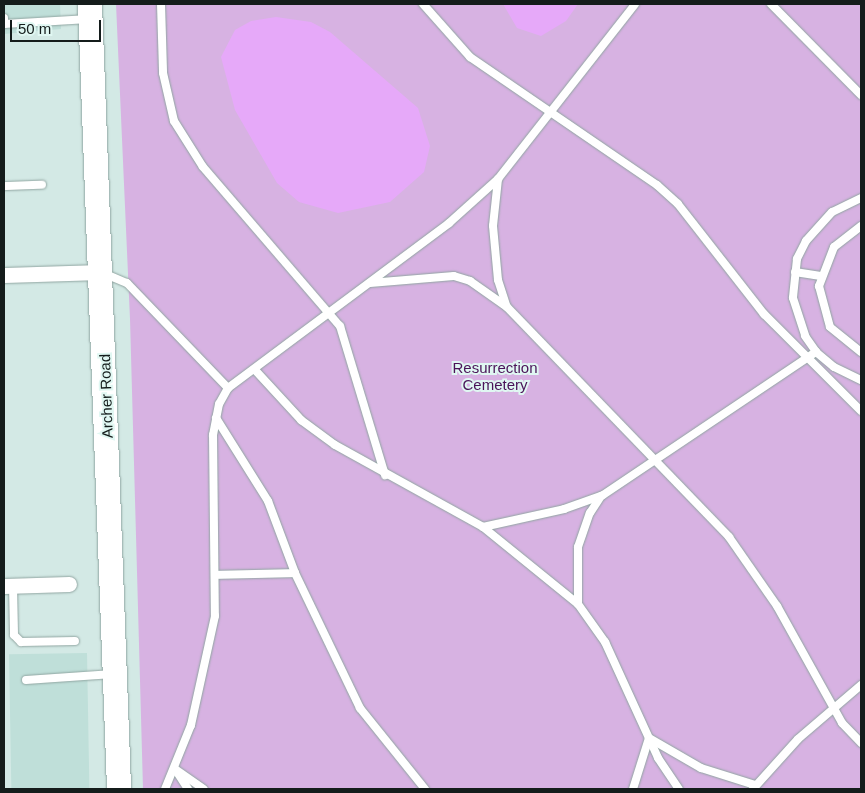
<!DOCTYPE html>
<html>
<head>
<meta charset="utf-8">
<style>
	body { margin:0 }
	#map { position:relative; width:865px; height:793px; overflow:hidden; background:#d3e9e5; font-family:Helvetica,sans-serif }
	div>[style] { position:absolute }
	.built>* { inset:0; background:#bfdfd9; transform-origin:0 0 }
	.green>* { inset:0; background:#d7b2e2 }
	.water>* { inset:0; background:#e6a9f9 }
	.roads { filter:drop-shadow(0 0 1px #90a5a1) drop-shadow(0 0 1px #90a5a1) }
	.service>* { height:8px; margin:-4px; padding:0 4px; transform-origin:4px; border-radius:4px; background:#fff }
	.minor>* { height:15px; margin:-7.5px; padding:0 7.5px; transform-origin:7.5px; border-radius:7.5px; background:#fff }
	.primary>* { height:24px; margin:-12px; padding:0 12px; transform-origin:12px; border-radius:12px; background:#fff }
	span { translate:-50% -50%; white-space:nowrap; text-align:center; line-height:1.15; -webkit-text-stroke:4px #e0f7f2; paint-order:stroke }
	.park-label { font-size:15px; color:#4a1359 }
	.street-label { font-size:15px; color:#141c1b }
	.frame { position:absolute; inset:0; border:5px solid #141c1b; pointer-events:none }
	.scale { position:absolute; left:10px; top:20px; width:91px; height:22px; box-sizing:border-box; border:2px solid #141c1b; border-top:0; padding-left:6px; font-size:15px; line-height:18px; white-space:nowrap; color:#141c1b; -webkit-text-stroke:4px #e0f7f2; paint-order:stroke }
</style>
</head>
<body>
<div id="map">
	<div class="built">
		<i style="clip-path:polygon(4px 4px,60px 4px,61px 29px,4px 34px)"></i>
		<i style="left:87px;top:653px;width:136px;height:78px;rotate:89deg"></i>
	</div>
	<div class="green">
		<i style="clip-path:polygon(116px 4px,861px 4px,861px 789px,143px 789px,130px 319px)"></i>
	</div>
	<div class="water">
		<i style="clip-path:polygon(503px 4px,578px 4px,566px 21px,541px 36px,517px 28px)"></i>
		<i style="clip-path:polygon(276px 17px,311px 22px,330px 32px,418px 108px,430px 146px,424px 172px,390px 202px,338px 213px,299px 202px,277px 183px,235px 110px,221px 57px,235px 30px,251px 21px)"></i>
	</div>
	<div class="roads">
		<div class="service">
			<i style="left:161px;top:4px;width:69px;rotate:88.3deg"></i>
			<i style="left:163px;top:73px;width:49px;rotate:77.1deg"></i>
			<i style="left:174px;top:121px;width:54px;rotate:57.8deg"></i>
			<i style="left:203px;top:167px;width:210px;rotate:49.3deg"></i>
			<i style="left:340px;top:326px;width:156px;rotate:73.2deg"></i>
			<i style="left:423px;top:4px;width:71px;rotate:48.4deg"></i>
			<i style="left:470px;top:57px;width:227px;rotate:34.4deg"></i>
			<i style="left:657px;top:185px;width:28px;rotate:42deg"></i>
			<i style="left:678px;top:204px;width:140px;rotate:52deg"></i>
			<i style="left:764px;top:314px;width:137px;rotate:45deg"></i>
			<i style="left:771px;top:4px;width:128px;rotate:45.3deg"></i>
			<i style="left:4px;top:18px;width:6px;rotate:90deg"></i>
			<i style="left:4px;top:24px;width:85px;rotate:-3.4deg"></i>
			<i style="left:498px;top:179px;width:47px;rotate:96.1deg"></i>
			<i style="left:493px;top:226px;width:54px;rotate:84.7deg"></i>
			<i style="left:498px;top:280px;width:28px;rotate:72deg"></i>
			<i style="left:4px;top:186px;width:38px;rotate:-2deg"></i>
			<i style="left:861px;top:198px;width:32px;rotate:154deg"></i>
			<i style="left:832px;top:212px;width:39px;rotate:132deg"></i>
			<i style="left:806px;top:241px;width:20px;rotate:117deg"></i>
			<i style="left:797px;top:259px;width:39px;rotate:96deg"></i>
			<i style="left:793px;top:298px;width:40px;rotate:72deg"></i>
			<i style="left:805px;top:336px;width:19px;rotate:55deg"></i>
			<i style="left:816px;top:352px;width:23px;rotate:40deg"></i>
			<i style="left:834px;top:367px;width:30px;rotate:26deg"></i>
			<i style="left:861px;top:226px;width:34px;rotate:142deg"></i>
			<i style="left:834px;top:247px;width:42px;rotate:111deg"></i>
			<i style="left:819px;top:286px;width:42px;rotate:75deg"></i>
			<i style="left:830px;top:327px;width:40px;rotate:39deg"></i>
			<i style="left:795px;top:272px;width:26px;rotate:9deg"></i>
			<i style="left:103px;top:273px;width:26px;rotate:23deg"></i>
			<i style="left:127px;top:283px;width:146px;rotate:46.1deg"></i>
			<i style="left:228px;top:388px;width:18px;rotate:119deg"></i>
			<i style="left:219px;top:404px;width:32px;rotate:101deg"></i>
			<i style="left:213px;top:435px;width:181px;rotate:89.4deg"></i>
			<i style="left:215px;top:616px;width:112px;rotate:102.4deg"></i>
			<i style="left:191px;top:725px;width:69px;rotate:112.1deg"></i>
			<i style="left:370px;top:283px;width:84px;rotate:-4.8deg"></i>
			<i style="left:454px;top:276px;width:17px;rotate:17deg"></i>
			<i style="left:470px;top:281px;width:45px;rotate:35.1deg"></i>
			<i style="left:507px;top:307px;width:320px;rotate:46deg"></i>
			<i style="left:729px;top:537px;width:84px;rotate:55.2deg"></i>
			<i style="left:777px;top:606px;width:134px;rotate:60.9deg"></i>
			<i style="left:842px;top:723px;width:28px;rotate:46deg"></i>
			<i style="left:256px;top:371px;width:67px;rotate:47.4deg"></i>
			<i style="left:301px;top:420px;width:42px;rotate:36.3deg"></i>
			<i style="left:335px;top:445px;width:169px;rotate:29deg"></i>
			<i style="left:483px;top:527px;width:122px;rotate:39deg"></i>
			<i style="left:578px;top:604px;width:47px;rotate:54.6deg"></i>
			<i style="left:605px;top:642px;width:128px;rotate:65.4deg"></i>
			<i style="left:658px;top:758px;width:37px;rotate:56deg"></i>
			<i style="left:228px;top:388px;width:276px;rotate:-36.7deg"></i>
			<i style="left:449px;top:223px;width:66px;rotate:-41.9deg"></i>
			<i style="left:498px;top:179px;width:222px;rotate:-51.9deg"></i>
			<i style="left:216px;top:418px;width:98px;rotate:57.9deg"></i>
			<i style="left:268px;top:501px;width:77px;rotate:69.4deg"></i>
			<i style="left:295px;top:573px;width:150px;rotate:64.3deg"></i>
			<i style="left:360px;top:708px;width:104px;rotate:51.3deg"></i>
			<i style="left:483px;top:527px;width:83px;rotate:-12.5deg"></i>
			<i style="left:564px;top:509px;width:41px;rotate:-19.7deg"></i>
			<i style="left:603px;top:495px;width:257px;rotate:-33.9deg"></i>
			<i style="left:215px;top:575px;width:80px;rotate:-1.4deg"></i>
			<i style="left:13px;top:586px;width:49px;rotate:88.8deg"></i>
			<i style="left:14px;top:635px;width:10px;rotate:45deg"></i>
			<i style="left:21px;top:642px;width:54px;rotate:-1.1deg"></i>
			<i style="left:578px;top:604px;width:57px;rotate:-90deg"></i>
			<i style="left:578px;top:547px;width:36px;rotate:-71deg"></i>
			<i style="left:590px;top:513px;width:20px;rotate:-57deg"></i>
			<i style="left:26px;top:680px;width:87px;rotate:-3.9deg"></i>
			<i style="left:175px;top:769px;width:35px;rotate:35deg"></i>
			<i style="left:177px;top:772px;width:20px;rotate:57deg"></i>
			<i style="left:633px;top:789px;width:53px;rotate:-72.6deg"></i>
			<i style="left:649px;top:738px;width:60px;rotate:30deg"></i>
			<i style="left:701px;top:768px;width:57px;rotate:17.5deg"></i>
			<i style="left:753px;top:789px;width:67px;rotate:-48deg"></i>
			<i style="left:798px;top:739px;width:83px;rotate:-40.6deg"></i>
		</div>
		<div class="minor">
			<i style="left:4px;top:275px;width:97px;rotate:-1.8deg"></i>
			<i style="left:4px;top:586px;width:65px;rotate:-1.8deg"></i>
		</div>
		<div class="primary">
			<i style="left:90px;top:4px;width:786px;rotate:87.88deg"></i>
		</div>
	</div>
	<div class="park-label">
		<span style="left:495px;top:376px">Resurrection<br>Cemetery</span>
	</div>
	<div class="street-label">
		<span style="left:106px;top:396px;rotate:-92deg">Archer Road</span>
	</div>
	<div class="frame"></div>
	<div class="scale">50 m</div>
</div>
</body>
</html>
